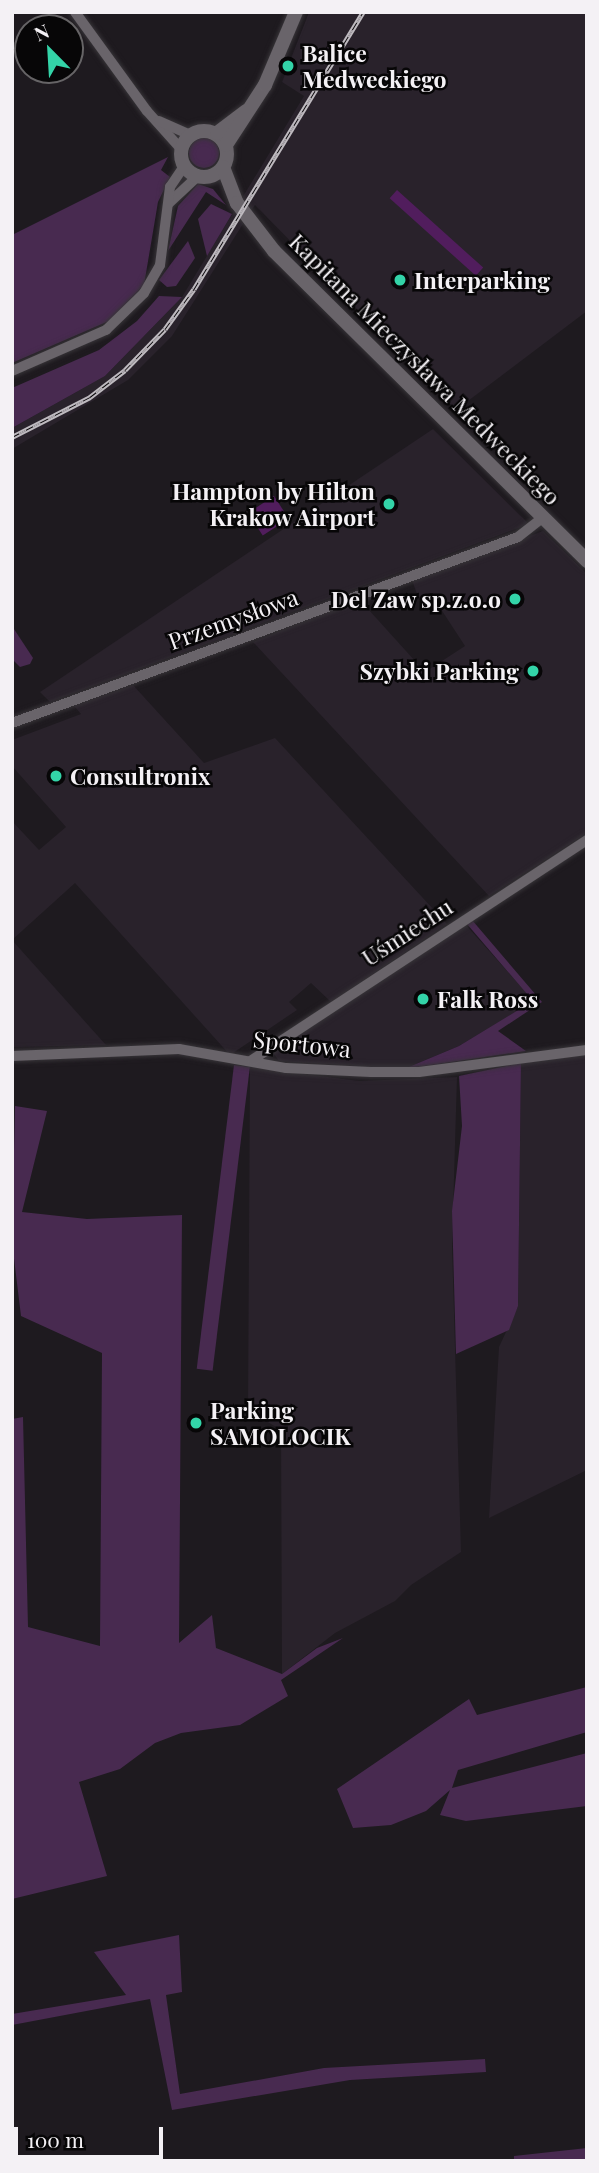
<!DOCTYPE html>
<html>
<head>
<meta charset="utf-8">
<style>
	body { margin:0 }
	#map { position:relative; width:599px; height:2173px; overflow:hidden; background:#1e1a1f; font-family:"Playfair Display",serif }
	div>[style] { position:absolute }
	.built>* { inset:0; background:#29222b }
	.green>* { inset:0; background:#482a50; transform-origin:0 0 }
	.round { border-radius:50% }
	.water>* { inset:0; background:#511d5d; transform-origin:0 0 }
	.roads { filter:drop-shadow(0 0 2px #373438) drop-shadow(0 0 2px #373438) }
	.street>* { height:10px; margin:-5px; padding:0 5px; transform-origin:5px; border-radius:5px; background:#69646a }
	.secondary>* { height:14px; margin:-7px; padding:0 7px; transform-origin:7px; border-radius:7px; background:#69646a }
	.secondary>.ring { margin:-7px; padding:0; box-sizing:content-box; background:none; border:14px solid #69646a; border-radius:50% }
	.rail>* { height:5px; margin-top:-2.5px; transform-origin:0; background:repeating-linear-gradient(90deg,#070607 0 8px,#bebabf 0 16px); box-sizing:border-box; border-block:2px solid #bebabf }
	.dots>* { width:19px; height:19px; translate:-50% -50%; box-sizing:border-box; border:4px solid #070607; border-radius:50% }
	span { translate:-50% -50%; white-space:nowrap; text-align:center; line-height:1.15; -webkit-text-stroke:5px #070607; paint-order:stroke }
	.poi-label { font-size:23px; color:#f4f1f5; font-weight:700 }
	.left { translate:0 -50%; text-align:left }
	.right { translate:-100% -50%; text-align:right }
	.street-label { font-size:23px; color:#f4f1f5 }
	.frame { position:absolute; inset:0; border:14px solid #f4f1f5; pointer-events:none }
	.north { position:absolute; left:14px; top:14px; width:70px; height:70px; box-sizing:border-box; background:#070607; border:2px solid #666466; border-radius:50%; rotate:336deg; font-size:19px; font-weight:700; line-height:28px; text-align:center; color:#f4f1f5 }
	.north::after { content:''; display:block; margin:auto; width:24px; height:32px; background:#33d4a8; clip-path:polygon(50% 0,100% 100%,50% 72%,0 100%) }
	.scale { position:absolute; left:14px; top:2127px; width:149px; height:32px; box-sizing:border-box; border:4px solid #f4f1f5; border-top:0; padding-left:9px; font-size:21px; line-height:24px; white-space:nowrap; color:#f4f1f5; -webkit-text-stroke:5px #070607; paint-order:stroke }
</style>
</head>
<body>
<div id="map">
	<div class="built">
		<i style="clip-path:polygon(309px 12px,587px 12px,587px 311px,456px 410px,255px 205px,172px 336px,128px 380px,12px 449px,12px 428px,105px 376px,182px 297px,304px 96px,282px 82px)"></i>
		<i style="clip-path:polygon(433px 429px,529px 524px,50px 702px,40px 692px)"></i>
		<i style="clip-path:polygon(543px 531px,587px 574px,587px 833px,489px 896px,253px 642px,359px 599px,425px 672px,465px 646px,433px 597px,418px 597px,412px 580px)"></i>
		<i style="clip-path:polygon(133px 685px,204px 763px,275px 738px,447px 924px,331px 1002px,311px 983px,289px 1002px,297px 1010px,230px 1055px,75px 883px,12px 940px,12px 821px,39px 850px,66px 827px,12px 766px,12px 740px,81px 714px,74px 706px)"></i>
		<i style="clip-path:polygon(466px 925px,534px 1001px,459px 1046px,404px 1069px,279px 1061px,271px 1050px)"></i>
		<i style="clip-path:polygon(12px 940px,106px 1045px,12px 1047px)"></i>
		<i style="clip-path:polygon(587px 1055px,587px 1470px,489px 1518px,499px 1347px,518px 1306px,521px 1063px)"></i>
		<i style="clip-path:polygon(250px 1067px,359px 1081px,457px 1077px,452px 1245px,461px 1552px,411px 1585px,395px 1601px,335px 1633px,282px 1674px,281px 1430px,248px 1410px)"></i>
	</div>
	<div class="green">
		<i class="round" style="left:189px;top:138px;width:30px;height:30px"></i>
		<i style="clip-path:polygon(168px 157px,161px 170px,170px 177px,158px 202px,144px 285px,109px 321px,12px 363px,12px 235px)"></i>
		<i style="clip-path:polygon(198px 184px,213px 189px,226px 205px,206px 192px,168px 251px,178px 206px)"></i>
		<i style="clip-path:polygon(211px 204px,232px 214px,207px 256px,198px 219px)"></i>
		<i style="clip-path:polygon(188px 241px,195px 258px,176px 286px,167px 287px,159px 280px)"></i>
		<i style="clip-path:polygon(159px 296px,182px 297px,105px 376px,12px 428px,12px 388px,99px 350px,137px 321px)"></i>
		<i style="clip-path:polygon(12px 626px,33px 658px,30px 664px,20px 667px,12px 659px)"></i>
		<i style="clip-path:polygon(472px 920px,542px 1002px,498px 1031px,526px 1051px,404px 1069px,459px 1046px,533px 1001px,467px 924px)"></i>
		<i style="clip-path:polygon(521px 1063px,518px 1306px,509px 1330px,456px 1354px,452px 1211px,462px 1126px,459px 1076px)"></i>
		<i style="left:234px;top:1065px;width:16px;height:306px;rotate:7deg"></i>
		<i style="clip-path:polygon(15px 1106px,47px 1111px,22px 1212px,87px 1219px,182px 1215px,179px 1643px,212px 1615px,216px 1648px,282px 1674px,317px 1648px,343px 1638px,281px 1680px,288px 1696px,240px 1725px,181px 1733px,155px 1743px,120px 1769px,79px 1782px,107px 1876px,12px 1899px,12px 1419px,23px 1417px,28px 1627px,100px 1646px,102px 1353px,21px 1316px,12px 1242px)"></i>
		<i style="clip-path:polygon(587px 1687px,587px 1732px,458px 1770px,452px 1788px,587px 1753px,587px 1806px,466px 1821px,440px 1815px,450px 1790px,426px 1811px,391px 1825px,353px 1828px,337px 1789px,469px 1699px,477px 1715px)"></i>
		<i style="clip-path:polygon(179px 1935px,182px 1992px,166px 1995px,180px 2094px,324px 2068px,485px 2059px,486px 2072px,350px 2080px,172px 2110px,150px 1999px,12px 2025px,12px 2014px,126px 1995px,94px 1952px)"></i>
		<i style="clip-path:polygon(587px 2148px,587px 2161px,514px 2161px,514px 2156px)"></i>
	</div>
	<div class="water">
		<i style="left:397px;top:190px;width:116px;height:11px;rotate:42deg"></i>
		<i style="left:274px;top:496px;width:27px;height:31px;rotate:57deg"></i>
	</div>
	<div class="roads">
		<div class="street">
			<i style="left:75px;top:12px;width:122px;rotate:54deg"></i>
			<i style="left:147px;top:111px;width:51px;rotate:48.2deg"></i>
			<i style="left:159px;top:121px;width:34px;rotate:24deg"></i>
			<i style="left:169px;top:203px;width:40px;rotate:-43deg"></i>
			<i style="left:12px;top:371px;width:103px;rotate:-23.6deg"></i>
			<i style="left:106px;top:330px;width:53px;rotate:-44.2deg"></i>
			<i style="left:144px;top:293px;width:32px;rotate:-60deg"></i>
			<i style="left:160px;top:265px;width:79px;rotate:-82.7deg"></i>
			<i style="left:170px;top:187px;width:25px;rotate:-56deg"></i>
			<i style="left:12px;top:723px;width:539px;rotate:-20.18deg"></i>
			<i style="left:518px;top:537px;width:31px;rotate:-38deg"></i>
			<i style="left:12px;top:1056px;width:167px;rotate:-2.4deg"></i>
			<i style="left:179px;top:1049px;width:109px;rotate:10.1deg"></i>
			<i style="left:286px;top:1068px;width:85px;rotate:2.7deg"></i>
			<i style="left:371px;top:1072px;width:48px"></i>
			<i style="left:419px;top:1072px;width:169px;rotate:-7.5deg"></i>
			<i style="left:252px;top:1060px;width:401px;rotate:-33.3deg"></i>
		</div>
		<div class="secondary">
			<i class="ring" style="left:181px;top:131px;width:32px;height:32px"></i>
			<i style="left:217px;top:133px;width:36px;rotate:-37deg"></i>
			<i style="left:226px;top:145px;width:72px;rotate:-57deg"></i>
			<i style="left:265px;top:85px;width:79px;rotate:-67deg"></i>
			<i style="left:223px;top:167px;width:39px;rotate:69deg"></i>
			<i style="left:237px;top:203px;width:61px;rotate:52.4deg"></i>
			<i style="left:274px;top:251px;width:441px;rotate:44.7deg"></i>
		</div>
	</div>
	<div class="rail">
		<i style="left:12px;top:437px;width:88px;rotate:-27.1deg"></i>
		<i style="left:90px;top:397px;width:44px;rotate:-37.6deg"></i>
		<i style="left:125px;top:370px;width:57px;rotate:-45.7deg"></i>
		<i style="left:165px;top:329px;width:49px;rotate:-54.1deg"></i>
		<i style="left:194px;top:289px;width:324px;rotate:-58.6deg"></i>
	</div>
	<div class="dots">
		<i style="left:288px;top:66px;background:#33d4a8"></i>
		<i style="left:400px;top:280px;background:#33d4a8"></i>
		<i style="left:389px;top:504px;background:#33d4a8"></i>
		<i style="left:515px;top:599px;background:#33d4a8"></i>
		<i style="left:533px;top:671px;background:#33d4a8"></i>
		<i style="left:56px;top:776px;background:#33d4a8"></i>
		<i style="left:423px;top:999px;background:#33d4a8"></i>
		<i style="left:196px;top:1423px;background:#33d4a8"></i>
	</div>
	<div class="poi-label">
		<span class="left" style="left:302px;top:66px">Balice<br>Medweckiego</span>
		<span class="left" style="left:414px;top:280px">Interparking</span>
		<span class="right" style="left:375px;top:504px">Hampton by Hilton<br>Krakow Airport</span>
		<span class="right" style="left:501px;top:599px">Del Zaw sp.z.o.o</span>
		<span class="right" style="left:519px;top:671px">Szybki Parking</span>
		<span class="left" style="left:70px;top:776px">Consultronix</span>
		<span class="left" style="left:437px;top:999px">Falk Ross</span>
		<span class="left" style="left:210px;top:1423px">Parking<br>SAMOLOCIK</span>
	</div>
	<div class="street-label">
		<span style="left:425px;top:369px;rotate:45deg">Kapitana Mieczysława Medweckiego</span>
		<span style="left:233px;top:619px;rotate:-20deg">Przemysłowa</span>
		<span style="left:407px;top:932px;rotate:-33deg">Uśmiechu</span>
		<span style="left:302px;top:1044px;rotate:6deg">Sportowa</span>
	</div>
	<div class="frame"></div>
	<div class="north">N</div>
	<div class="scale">100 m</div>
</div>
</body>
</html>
